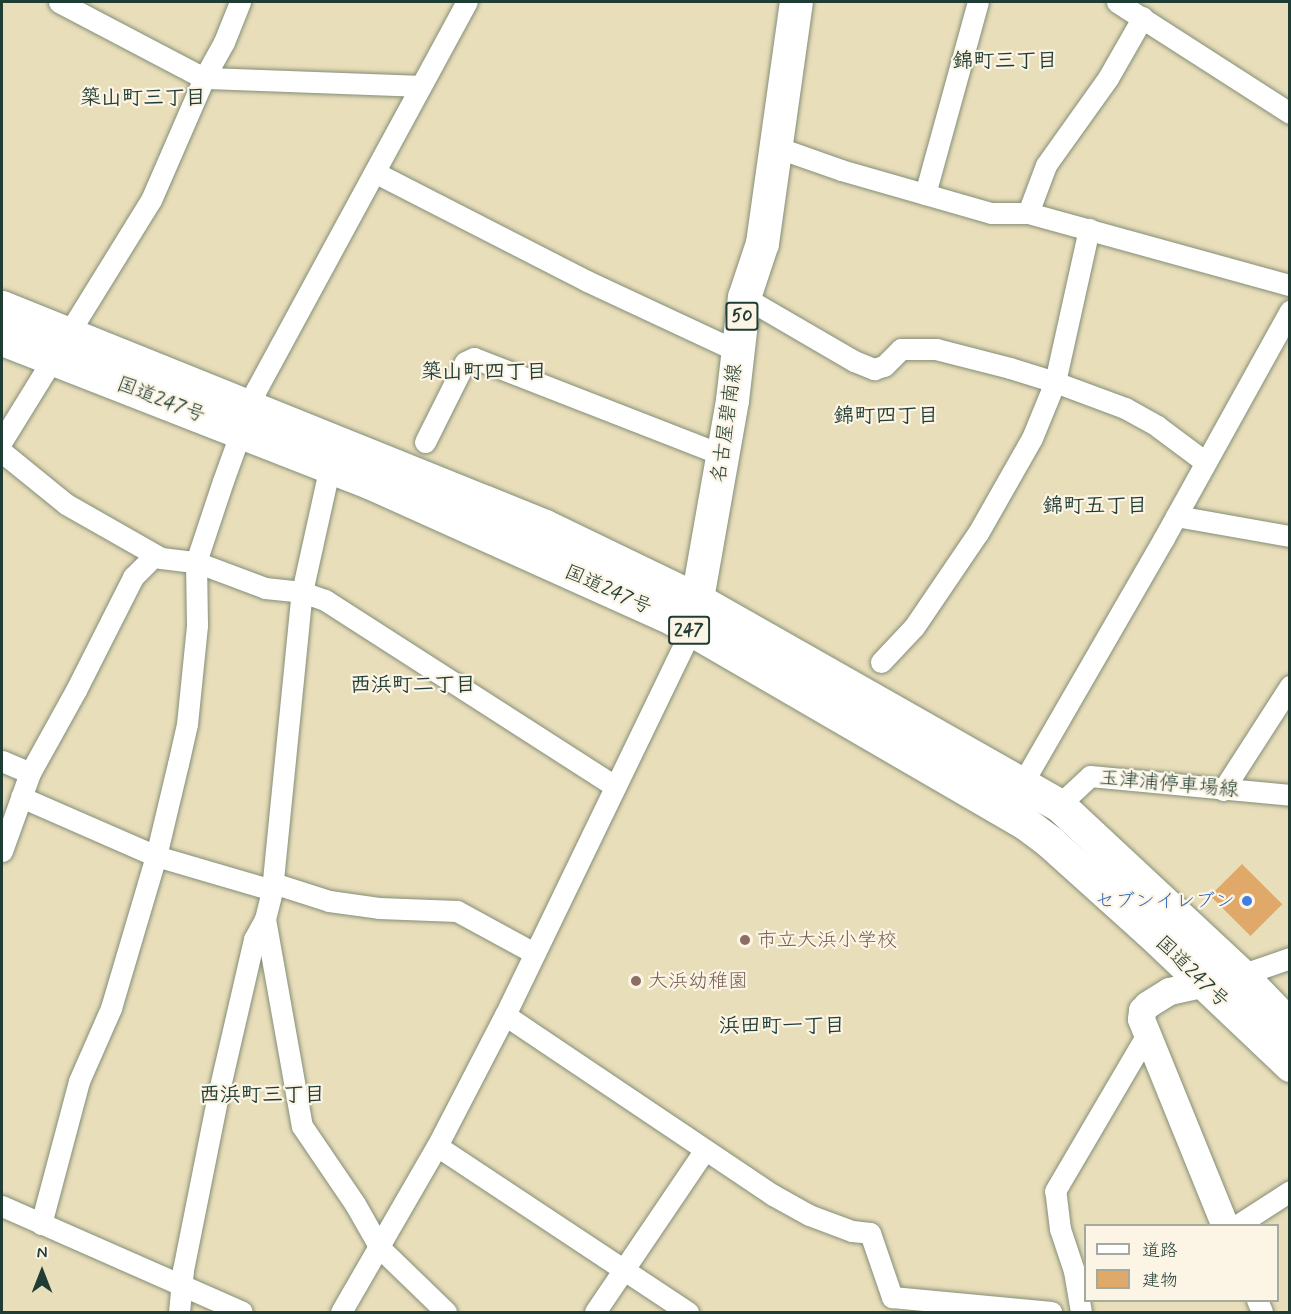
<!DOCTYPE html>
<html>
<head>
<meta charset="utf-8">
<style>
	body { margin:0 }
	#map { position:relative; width:1291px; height:1314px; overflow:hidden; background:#e9deba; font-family:Mynerve,"Klee One",sans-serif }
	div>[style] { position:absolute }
	.building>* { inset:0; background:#e1a969; transform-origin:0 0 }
	.roads { filter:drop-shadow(0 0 2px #848e77) drop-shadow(0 0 2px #848e77) }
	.minor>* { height:21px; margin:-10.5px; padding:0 10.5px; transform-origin:10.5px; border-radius:10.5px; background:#fff }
	.tertiary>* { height:27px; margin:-13.5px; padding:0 13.5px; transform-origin:13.5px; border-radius:13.5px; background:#fff }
	.primary>* { height:33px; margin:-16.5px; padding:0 16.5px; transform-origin:16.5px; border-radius:16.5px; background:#fff }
	.trunk>* { height:33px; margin:-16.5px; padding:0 16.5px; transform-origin:16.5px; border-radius:16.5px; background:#fff }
	.dots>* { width:16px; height:16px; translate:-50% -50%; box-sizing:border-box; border:3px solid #fcf5e5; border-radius:50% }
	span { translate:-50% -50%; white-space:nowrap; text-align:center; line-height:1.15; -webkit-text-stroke:4.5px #fcf5e5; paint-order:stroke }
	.shield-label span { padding:2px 4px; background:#fcf5e5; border:2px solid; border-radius:4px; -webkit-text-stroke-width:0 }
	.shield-label { font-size:18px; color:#1f3d34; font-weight:700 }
	.street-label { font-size:20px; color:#1f3d34 }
	.shop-label { font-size:20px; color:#366cbe }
	.right { translate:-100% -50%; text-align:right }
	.education-label { font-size:20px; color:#785e54 }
	.left { translate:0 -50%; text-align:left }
	.neighbourhood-label { font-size:21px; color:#1f3d34; font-weight:700 }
	.frame { position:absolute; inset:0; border:3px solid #1f3d34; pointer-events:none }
	.legend { position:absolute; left:1084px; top:1224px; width:195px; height:78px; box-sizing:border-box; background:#fcf5e5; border:2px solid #a4ab9e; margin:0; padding:8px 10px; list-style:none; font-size:18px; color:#1f3d34 }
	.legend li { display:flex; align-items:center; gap:12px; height:30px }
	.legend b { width:30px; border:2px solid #a4ab9e }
	.north { position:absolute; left:12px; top:1242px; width:60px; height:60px; -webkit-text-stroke:4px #fcf5e5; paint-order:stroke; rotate:0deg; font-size:16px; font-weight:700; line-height:24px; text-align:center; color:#1f3d34 }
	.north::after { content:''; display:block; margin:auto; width:21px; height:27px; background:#1f3d34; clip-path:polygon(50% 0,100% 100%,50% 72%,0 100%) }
</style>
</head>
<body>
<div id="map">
	<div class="building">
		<i style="left:1242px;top:864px;width:57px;height:45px;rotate:45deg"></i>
	</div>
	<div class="roads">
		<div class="minor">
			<i style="left:59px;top:2px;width:164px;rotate:27.7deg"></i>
			<i style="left:204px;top:78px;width:215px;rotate:2.1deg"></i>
			<i style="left:1117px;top:2px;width:206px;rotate:32.7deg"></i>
			<i style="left:773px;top:146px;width:72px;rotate:19.4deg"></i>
			<i style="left:841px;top:170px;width:156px;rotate:16deg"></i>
			<i style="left:991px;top:213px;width:37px"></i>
			<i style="left:1028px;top:213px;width:272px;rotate:15.4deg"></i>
			<i style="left:376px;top:173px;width:237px;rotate:27.1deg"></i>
			<i style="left:587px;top:281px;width:166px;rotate:25deg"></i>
			<i style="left:925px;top:194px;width:199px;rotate:-74.6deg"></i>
			<i style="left:1028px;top:213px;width:51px;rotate:-69.4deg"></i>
			<i style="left:1046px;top:165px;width:107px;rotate:-54.5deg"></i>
			<i style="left:1108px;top:78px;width:70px;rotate:-60.2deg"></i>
			<i style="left:744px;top:297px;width:127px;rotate:30.2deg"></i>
			<i style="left:854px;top:361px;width:22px;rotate:22deg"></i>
			<i style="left:874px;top:369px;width:10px;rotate:-17deg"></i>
			<i style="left:884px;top:366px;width:24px;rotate:-45deg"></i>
			<i style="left:901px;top:349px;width:35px"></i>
			<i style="left:936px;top:349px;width:76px;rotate:14.4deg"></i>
			<i style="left:1010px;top:368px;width:47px;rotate:17.3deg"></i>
			<i style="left:1055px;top:382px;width:75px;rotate:20.4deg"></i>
			<i style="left:1125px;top:408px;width:37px;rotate:29deg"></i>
			<i style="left:1157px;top:426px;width:59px;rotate:36.7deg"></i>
			<i style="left:2px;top:441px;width:283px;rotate:-58.3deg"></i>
			<i style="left:151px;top:200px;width:133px;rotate:-66.5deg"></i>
			<i style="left:204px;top:78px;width:41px;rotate:-60.9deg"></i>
			<i style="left:224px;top:42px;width:43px;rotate:-68.2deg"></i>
			<i style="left:425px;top:442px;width:89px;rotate:-63.4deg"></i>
			<i style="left:465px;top:362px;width:10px;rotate:-24deg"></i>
			<i style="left:474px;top:358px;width:267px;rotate:21.3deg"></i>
			<i style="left:2px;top:452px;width:82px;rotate:39.1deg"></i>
			<i style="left:66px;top:504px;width:109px;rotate:29.6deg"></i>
			<i style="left:161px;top:558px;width:35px;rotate:7deg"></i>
			<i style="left:196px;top:562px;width:74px;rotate:20.6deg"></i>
			<i style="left:265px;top:588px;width:37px;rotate:6deg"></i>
			<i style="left:302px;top:592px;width:24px;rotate:19deg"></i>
			<i style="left:325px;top:600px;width:345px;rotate:32.7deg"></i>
			<i style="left:1176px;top:516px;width:116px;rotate:10deg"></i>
			<i style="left:881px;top:662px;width:48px;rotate:-46.7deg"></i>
			<i style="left:914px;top:627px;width:114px;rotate:-55.8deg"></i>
			<i style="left:978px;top:533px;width:109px;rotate:-60.4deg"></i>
			<i style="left:1032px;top:438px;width:61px;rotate:-67.7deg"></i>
			<i style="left:1055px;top:382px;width:157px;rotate:-77.5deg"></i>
			<i style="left:2px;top:761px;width:30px;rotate:23deg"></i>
			<i style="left:1022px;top:784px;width:284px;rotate:-60deg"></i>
			<i style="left:1164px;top:538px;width:260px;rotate:-61deg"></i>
			<i style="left:1223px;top:790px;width:124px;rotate:-57.2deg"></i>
			<i style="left:21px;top:797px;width:147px;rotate:23.6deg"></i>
			<i style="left:156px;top:856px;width:121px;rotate:16.3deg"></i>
			<i style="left:1059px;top:805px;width:42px;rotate:-43.1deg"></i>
			<i style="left:1090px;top:776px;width:201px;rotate:5.4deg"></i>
			<i style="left:2px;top:851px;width:83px;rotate:-70.3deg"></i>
			<i style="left:30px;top:773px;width:95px;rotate:-61deg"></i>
			<i style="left:76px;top:690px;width:127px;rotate:-63.2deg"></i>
			<i style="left:133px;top:577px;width:31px;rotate:-45deg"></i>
			<i style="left:273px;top:883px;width:59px;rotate:17.8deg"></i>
			<i style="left:329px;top:901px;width:50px;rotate:8deg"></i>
			<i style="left:379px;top:908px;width:78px;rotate:2.2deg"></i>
			<i style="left:457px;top:911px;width:88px;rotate:28.6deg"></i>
			<i style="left:265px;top:919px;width:210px;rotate:79.9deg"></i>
			<i style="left:302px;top:1126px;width:94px;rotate:55.8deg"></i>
			<i style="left:355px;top:1204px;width:51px;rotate:60.4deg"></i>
			<i style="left:380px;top:1248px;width:92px;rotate:44.1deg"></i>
			<i style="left:1241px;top:975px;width:52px;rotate:-19.1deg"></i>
			<i style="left:505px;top:1015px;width:323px;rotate:33.9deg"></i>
			<i style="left:773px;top:1195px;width:41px;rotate:29.1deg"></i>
			<i style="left:809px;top:1215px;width:46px;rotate:20.4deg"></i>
			<i style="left:852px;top:1231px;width:18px;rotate:6deg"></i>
			<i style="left:870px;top:1233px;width:68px;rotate:71deg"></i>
			<i style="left:892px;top:1297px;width:160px;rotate:5.4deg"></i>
			<i style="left:437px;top:1146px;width:301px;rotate:33.5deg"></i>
			<i style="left:2px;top:1206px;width:262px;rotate:23.8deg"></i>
			<i style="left:41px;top:1224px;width:148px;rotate:-75.1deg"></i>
			<i style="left:79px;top:1081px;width:80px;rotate:-66.3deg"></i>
			<i style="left:111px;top:1008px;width:159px;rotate:-73.5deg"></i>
			<i style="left:156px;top:856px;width:95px;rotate:-76.6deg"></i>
			<i style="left:178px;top:764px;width:41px;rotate:-77.3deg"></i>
			<i style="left:187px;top:724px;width:100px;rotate:-84.2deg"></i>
			<i style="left:197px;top:625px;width:63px;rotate:-90.9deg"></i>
			<i style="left:196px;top:562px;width:85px;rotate:-71.6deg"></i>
			<i style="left:223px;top:481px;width:97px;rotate:-70.1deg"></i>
			<i style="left:256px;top:390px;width:442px;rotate:-61.5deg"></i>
			<i style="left:1236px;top:1226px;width:64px;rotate:-32.9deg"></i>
			<i style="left:1257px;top:1300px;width:13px;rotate:67deg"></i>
			<i style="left:179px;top:1312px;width:42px;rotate:-84.6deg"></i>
			<i style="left:183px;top:1270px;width:178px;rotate:-78.7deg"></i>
			<i style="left:218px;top:1095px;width:160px;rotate:-77deg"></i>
			<i style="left:254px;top:939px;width:23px;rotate:-61deg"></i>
			<i style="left:265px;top:919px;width:30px;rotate:-76deg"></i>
			<i style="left:272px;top:890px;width:300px;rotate:-84.3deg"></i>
			<i style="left:302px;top:592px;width:129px;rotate:-77.5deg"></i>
			<i style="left:341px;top:1312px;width:192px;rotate:-60deg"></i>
			<i style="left:437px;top:1146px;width:148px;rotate:-62.6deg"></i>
			<i style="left:505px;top:1015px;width:427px;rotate:-64.2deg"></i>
			<i style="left:595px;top:1312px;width:194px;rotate:-55.9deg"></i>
			<i style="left:1081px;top:1312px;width:42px;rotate:-99.7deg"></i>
			<i style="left:1074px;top:1271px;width:44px;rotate:-108.4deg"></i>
			<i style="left:1060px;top:1229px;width:38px;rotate:-97deg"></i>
			<i style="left:1055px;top:1191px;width:180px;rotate:-59.6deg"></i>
		</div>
		<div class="tertiary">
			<i style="left:1219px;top:980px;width:51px;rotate:167.6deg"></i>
			<i style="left:1169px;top:991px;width:26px;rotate:148deg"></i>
			<i style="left:1147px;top:1005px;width:7px;rotate:135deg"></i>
			<i style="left:1142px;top:1010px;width:9px;rotate:96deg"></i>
			<i style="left:1141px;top:1019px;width:223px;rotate:67.9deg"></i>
		</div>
		<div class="primary">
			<i style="left:692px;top:627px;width:230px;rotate:-80deg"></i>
			<i style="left:732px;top:400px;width:104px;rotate:-83.4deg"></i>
			<i style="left:744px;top:297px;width:57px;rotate:-71.6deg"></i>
			<i style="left:762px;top:243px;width:243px;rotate:-82deg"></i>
		</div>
		<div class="trunk">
			<i style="left:2px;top:307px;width:585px;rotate:21.96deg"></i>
			<i style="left:545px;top:526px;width:170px;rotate:25.8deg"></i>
			<i style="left:698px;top:600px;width:415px;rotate:29.6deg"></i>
			<i style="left:1059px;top:805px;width:249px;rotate:43deg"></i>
			<i style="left:1241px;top:975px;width:71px;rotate:46.1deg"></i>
			<i style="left:2px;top:339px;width:396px;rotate:21.3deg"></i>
			<i style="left:371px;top:483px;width:331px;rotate:24.2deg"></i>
			<i style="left:673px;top:619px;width:407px;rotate:30.1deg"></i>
			<i style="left:1025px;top:823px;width:31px;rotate:37deg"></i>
			<i style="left:1050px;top:842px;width:133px;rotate:42deg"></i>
			<i style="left:1149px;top:931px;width:195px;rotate:43.5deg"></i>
		</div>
	</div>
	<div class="dots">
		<i style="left:1247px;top:901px;background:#3f7fe0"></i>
		<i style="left:745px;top:940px;background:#8d6e63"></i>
		<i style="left:636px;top:981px;background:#8d6e63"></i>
	</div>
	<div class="shield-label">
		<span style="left:742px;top:316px">50</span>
		<span style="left:689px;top:630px">247</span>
	</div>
	<div class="street-label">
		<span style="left:161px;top:400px;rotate:21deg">国道247号</span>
		<span style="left:727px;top:423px;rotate:-82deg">名古屋碧南線</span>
		<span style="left:608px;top:590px;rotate:24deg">国道247号</span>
		<span style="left:1169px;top:784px;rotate:5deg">玉津浦停車場線</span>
		<span style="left:1192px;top:972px;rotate:44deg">国道247号</span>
	</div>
	<div class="shop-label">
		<span class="right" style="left:1235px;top:901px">セブンイレブン</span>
	</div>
	<div class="education-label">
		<span class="left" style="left:757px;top:940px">市立大浜小学校</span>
		<span class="left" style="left:648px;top:981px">大浜幼稚園</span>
	</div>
	<div class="neighbourhood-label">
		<span style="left:1005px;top:61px">錦町三丁目</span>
		<span style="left:143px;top:98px">築山町三丁目</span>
		<span style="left:484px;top:372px">築山町四丁目</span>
		<span style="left:886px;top:416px">錦町四丁目</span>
		<span style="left:1095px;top:506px">錦町五丁目</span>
		<span style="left:413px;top:685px">西浜町二丁目</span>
		<span style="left:782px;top:1026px">浜田町一丁目</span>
		<span style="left:262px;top:1095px">西浜町三丁目</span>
	</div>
	<div class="frame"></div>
	<ul class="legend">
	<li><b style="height:8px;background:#fff"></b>道路</li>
	<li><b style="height:16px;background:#e1a969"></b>建物</li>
	</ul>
	<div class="north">N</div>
</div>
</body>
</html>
